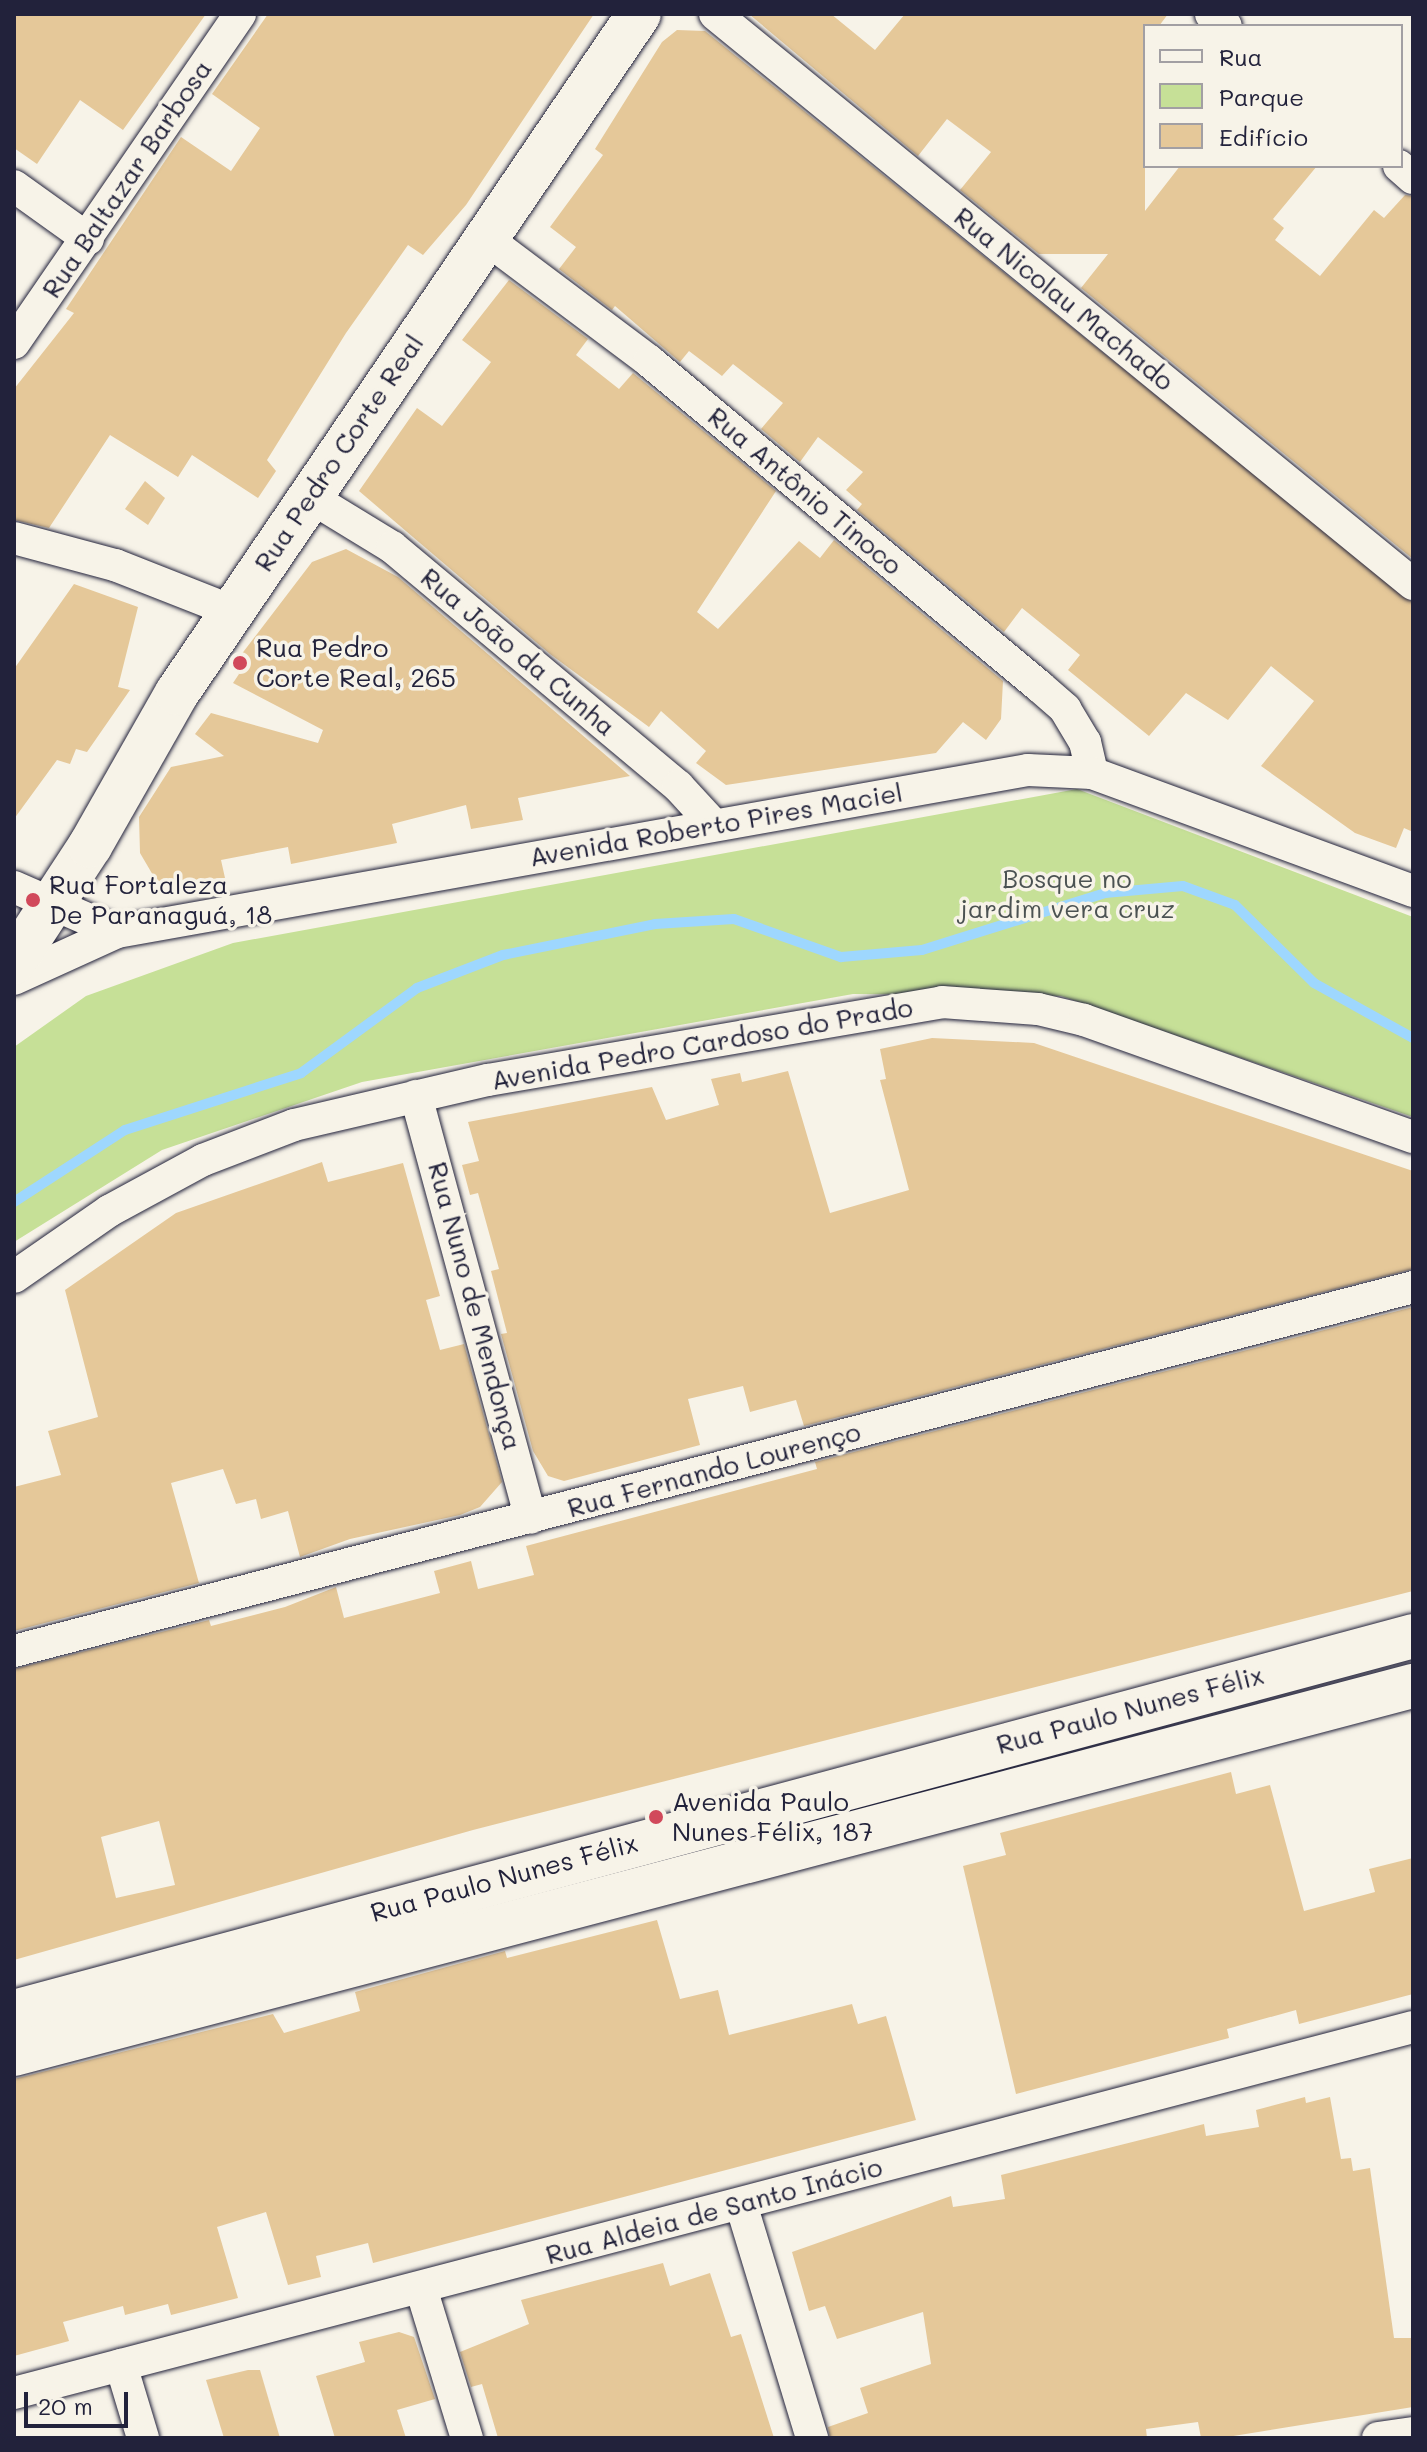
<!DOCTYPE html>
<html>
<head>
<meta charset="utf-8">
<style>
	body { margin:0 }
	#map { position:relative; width:1427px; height:2452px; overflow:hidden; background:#f7f3e8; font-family:Mali,sans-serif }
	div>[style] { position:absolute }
	.green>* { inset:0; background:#c6e097 }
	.stream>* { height:10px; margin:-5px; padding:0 5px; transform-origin:5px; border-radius:5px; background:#9ed7fe }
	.building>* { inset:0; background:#e5c899 }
	.roads { filter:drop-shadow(0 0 2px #22223b) drop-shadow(0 0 2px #22223b) }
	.street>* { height:32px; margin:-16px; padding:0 16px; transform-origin:16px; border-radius:16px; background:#f7f3e8 }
	.secondary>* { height:44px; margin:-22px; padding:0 22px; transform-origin:22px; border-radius:22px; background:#f7f3e8 }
	.dots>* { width:22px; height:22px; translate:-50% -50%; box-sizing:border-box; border:4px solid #f7f3e8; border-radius:50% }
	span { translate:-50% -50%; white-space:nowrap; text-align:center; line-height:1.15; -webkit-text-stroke:7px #f7f3e8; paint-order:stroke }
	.street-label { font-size:26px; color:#22223b }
	.poi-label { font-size:26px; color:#22223b }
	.left { translate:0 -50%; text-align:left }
	.park-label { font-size:26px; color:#4b5252 }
	.frame { position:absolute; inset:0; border:16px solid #22223b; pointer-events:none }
	.legend { position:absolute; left:1143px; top:24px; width:260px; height:144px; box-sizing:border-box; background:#f7f3e8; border:2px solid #a29fa3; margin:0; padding:10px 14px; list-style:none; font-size:24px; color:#22223b }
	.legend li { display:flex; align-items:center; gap:16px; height:40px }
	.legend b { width:40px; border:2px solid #a29fa3 }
	.scale { position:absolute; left:24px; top:2392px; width:104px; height:36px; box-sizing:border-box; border:4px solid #22223b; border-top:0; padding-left:10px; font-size:24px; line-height:28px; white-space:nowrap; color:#22223b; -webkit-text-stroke:6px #f7f3e8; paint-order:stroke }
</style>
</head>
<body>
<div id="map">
	<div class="green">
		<i style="clip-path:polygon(1077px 789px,1413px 917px,1413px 1117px,1061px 996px,853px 994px,362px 1082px,162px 1150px,14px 1242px,14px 1047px,86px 996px,233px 943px)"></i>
	</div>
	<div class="stream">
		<i style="left:14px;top:1202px;width:132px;rotate:-33deg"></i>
		<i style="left:125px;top:1130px;width:185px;rotate:-17.9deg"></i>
		<i style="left:301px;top:1073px;width:144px;rotate:-36.2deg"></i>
		<i style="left:417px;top:988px;width:92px;rotate:-21deg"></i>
		<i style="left:503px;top:955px;width:155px;rotate:-11.5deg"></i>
		<i style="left:655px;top:924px;width:79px;rotate:-3.6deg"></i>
		<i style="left:734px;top:919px;width:114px;rotate:19.6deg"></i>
		<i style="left:841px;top:957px;width:81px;rotate:-4.9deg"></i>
		<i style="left:922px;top:950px;width:192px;rotate:-17.3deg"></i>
		<i style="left:1105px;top:893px;width:78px;rotate:-5.1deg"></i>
		<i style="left:1183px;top:886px;width:55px;rotate:20.1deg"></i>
		<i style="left:1235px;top:905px;width:111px;rotate:44.6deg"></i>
		<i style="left:1314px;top:983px;width:113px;rotate:29.1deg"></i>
	</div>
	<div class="building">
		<i style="clip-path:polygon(14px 14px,206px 14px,123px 130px,80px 100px,37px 164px,14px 148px)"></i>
		<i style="clip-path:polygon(268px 14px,594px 14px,466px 205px,423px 255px,408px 245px,346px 333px,267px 460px,276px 471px,258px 498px,192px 455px,178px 477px,110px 435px,49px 528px,14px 520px,14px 389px,74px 313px,66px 309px,181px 137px,231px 171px,260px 128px,212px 94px)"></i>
		<i style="clip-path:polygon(749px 14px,831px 14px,875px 50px,905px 14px,1168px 14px,1159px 26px,1145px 26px,1145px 211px,1180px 166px,1317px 166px,1273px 219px,1284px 228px,1275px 240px,1320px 276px,1374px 210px,1384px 218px,1405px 195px,1413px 196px,1413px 559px,1081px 288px,1108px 254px,1039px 254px,960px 190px,991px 152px,947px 119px,918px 156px)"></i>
		<i style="clip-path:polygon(677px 30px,705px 31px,1413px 603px,1413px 832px,1404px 828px,1396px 848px,1355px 833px,1261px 766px,1314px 701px,1271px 666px,1228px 720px,1186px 693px,1149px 736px,1068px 670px,1080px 655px,1022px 608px,1004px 632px,857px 510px,862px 504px,846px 490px,863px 472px,818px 437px,800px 462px,761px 429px,783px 403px,733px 364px,722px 376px,689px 351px,680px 362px,615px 306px,612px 310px,559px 269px,576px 247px,550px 227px,603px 155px,595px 149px,662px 42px)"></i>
		<i style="clip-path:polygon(509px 280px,588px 339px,576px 355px,619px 389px,633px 373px,776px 491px,697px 612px,718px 629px,799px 541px,820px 558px,834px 540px,1003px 681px,1001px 719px,986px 740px,963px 722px,936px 753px,726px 785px,696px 763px,706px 751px,661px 711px,649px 727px,550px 654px,359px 491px,417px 408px,442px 426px,491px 362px,462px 340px)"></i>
		<i style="clip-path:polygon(145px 481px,165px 498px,148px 525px,125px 509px)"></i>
		<i style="clip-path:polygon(346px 549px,398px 577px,630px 776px,518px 798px,523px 820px,471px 829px,466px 805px,392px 824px,397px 843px,291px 864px,288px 847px,221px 860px,225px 878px,157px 882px,140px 853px,139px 817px,171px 767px,224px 756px,195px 734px,211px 713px,318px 743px,323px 730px,233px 683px,239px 674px,231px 668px,312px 562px)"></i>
		<i style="clip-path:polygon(74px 584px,138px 607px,118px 687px,130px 690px,87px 752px,76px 749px,70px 764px,57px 760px,14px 819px,14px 669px)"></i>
		<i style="clip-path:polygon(932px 1038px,1034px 1043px,1413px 1171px,1413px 1269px,804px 1426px,796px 1400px,750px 1412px,743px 1386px,688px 1399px,700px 1445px,564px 1481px,548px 1476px,533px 1451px,501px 1334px,507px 1333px,491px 1271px,499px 1269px,478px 1193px,470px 1195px,462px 1165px,479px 1161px,468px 1122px,652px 1087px,666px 1120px,719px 1105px,711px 1079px,740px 1073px,742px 1082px,788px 1071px,830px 1213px,909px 1190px,880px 1080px,886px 1079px,880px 1049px)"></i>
		<i style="clip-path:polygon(322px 1162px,328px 1182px,403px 1163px,440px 1296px,426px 1300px,440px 1350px,464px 1344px,502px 1482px,480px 1507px,460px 1515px,350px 1539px,300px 1557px,288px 1511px,261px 1519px,256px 1499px,236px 1504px,223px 1469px,171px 1483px,199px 1583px,14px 1631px,14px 1487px,61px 1475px,48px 1431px,98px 1417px,65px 1290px,176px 1213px)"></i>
		<i style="clip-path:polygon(evenodd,1413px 1307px,1413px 1591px,473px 1830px,14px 1960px,14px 1669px,209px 1620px,211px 1626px,285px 1607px,336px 1587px,344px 1618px,440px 1593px,434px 1571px,471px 1561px,478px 1589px,534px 1575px,526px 1546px,817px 1469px,815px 1462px,1413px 1307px,159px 1821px,175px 1885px,116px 1898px,101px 1837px,159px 1821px)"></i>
		<i style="clip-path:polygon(1231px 1772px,1236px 1794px,1270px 1785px,1304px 1911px,1375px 1892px,1369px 1869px,1413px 1858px,1413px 1994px,1299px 2024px,1296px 2010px,1227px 2029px,1229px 2038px,1016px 2094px,963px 1866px,1006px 1855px,1000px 1833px)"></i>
		<i style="clip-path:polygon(657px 1920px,680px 1999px,718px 1990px,729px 2035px,852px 2004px,858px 2024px,886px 2016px,916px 2120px,373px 2263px,368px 2243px,316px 2256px,321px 2277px,288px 2285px,266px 2212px,217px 2227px,238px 2298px,171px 2315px,168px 2304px,125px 2315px,123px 2306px,63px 2322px,69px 2341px,14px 2356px,14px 2079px,273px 2014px,284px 2033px,360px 2011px,355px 1992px,505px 1951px,507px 1958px)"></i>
		<i style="clip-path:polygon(1305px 2097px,1306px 2103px,1330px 2097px,1341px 2159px,1351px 2158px,1353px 2171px,1370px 2168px,1394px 2338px,1413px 2338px,1413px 2407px,1221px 2438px,1201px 2438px,1198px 2422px,1146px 2429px,1147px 2438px,830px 2438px,828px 2427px,868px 2413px,860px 2388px,931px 2364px,923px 2312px,837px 2339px,825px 2306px,809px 2311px,792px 2252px,951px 2196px,953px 2207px,1005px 2199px,1001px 2175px,1204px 2124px,1206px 2136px,1259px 2127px,1256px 2110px)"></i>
		<i style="clip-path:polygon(663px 2263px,670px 2286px,710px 2273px,731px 2337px,741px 2334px,774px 2438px,498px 2438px,482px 2384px,471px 2387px,460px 2352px,529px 2324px,521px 2300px)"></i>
		<i style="clip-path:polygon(399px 2332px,414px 2337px,435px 2399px,397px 2410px,406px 2438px,335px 2438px,316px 2376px,365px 2362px,359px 2342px)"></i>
		<i style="clip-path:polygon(248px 2370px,260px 2370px,280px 2438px,224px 2438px,206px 2380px)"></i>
	</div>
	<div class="roads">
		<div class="street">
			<i style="left:715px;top:14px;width:901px;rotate:39.24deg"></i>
			<i style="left:1211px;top:14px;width:19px;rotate:39deg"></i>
			<i style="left:1399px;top:166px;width:18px;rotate:41deg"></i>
			<i style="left:14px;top:186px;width:91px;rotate:35.6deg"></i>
			<i style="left:484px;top:237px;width:206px;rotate:36.9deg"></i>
			<i style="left:649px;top:361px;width:508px;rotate:39.81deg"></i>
			<i style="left:1039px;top:686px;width:35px;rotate:41deg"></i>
			<i style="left:1065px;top:709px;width:39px;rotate:59deg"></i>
			<i style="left:1085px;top:742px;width:32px;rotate:77deg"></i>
			<i style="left:14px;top:343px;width:399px;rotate:-55.5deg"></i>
			<i style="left:310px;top:497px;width:96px;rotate:31.4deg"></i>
			<i style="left:392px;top:547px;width:373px;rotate:39.9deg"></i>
			<i style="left:678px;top:786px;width:52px;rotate:47.4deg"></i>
			<i style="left:14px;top:538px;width:105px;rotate:15deg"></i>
			<i style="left:115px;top:565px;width:126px;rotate:21.5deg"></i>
			<i style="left:14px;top:887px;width:112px;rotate:23.6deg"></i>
			<i style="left:14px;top:979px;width:113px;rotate:-24.5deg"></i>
			<i style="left:117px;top:932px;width:925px;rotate:-10.08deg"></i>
			<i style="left:1028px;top:770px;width:64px;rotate:2.7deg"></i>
			<i style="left:1092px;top:773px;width:342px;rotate:20.2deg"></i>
			<i style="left:416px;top:1096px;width:437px;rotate:74.8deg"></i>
			<i style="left:14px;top:1277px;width:116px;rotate:-34.8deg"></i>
			<i style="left:109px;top:1211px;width:107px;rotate:-28.5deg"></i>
			<i style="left:203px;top:1160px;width:97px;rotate:-21deg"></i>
			<i style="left:294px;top:1125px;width:199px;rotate:-13.1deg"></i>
			<i style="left:488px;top:1080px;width:461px;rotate:-9.7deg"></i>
			<i style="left:942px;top:1002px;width:96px;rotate:4.2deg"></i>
			<i style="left:1038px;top:1009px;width:47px;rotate:13.4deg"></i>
			<i style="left:1084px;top:1020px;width:349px;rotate:19.6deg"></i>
			<i style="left:14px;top:1651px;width:1446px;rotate:-14.58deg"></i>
			<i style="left:741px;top:2204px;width:245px;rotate:73.1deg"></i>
			<i style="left:421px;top:2288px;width:157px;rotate:73deg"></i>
			<i style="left:121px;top:2365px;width:76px;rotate:73.2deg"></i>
			<i style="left:14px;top:2393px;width:1446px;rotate:-14.66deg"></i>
			<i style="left:1378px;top:2438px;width:35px;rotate:-8deg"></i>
		</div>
		<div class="secondary">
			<i style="left:14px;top:962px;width:139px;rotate:-56.8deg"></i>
			<i style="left:90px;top:846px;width:176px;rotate:-60.4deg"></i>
			<i style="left:177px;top:693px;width:821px;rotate:-55.77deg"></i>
			<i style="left:14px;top:2012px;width:1449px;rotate:-15.04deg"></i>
			<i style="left:14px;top:2054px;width:1447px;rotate:-14.74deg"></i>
		</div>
	</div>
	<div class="dots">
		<i style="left:240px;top:663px;background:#d1495b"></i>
		<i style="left:33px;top:900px;background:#d1495b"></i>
		<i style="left:656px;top:1817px;background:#d1495b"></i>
	</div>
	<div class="street-label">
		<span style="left:127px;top:179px;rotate:-56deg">Rua Baltazar Barbosa</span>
		<span style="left:1064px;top:299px;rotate:39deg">Rua Nicolau Machado</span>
		<span style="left:339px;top:453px;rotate:-56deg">Rua Pedro Corte Real</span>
		<span style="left:805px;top:491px;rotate:40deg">Rua Antônio Tinoco</span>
		<span style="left:518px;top:652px;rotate:40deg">Rua João da Cunha</span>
		<span style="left:716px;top:825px;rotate:-10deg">Avenida Roberto Pires Maciel</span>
		<span style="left:702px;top:1044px;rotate:-10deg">Avenida Pedro Cardoso do Prado</span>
		<span style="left:475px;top:1306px;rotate:75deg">Rua Nuno de Mendonça</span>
		<span style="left:714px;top:1470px;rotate:-15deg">Rua Fernando Lourenço</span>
		<span style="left:1130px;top:1710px;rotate:-15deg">Rua Paulo Nunes Félix</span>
		<span style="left:504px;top:1878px;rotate:-15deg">Rua Paulo Nunes Félix</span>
		<span style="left:714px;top:2211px;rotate:-15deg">Rua Aldeia de Santo Inácio</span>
	</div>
	<div class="poi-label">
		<span class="left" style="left:256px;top:663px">Rua Pedro<br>Corte Real, 265</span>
		<span class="left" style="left:49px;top:900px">Rua Fortaleza<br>De Paranaguá, 18</span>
		<span class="left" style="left:672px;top:1817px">Avenida Paulo<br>Nunes Félix, 187</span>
	</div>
	<div class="park-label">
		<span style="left:1067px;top:894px">Bosque no<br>jardim vera cruz</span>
	</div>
	<div class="frame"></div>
	<ul class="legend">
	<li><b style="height:10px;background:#f7f3e8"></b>Rua</li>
	<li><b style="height:22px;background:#c6e097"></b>Parque</li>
	<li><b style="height:22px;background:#e5c899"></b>Edifício</li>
	</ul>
	<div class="scale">20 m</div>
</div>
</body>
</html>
